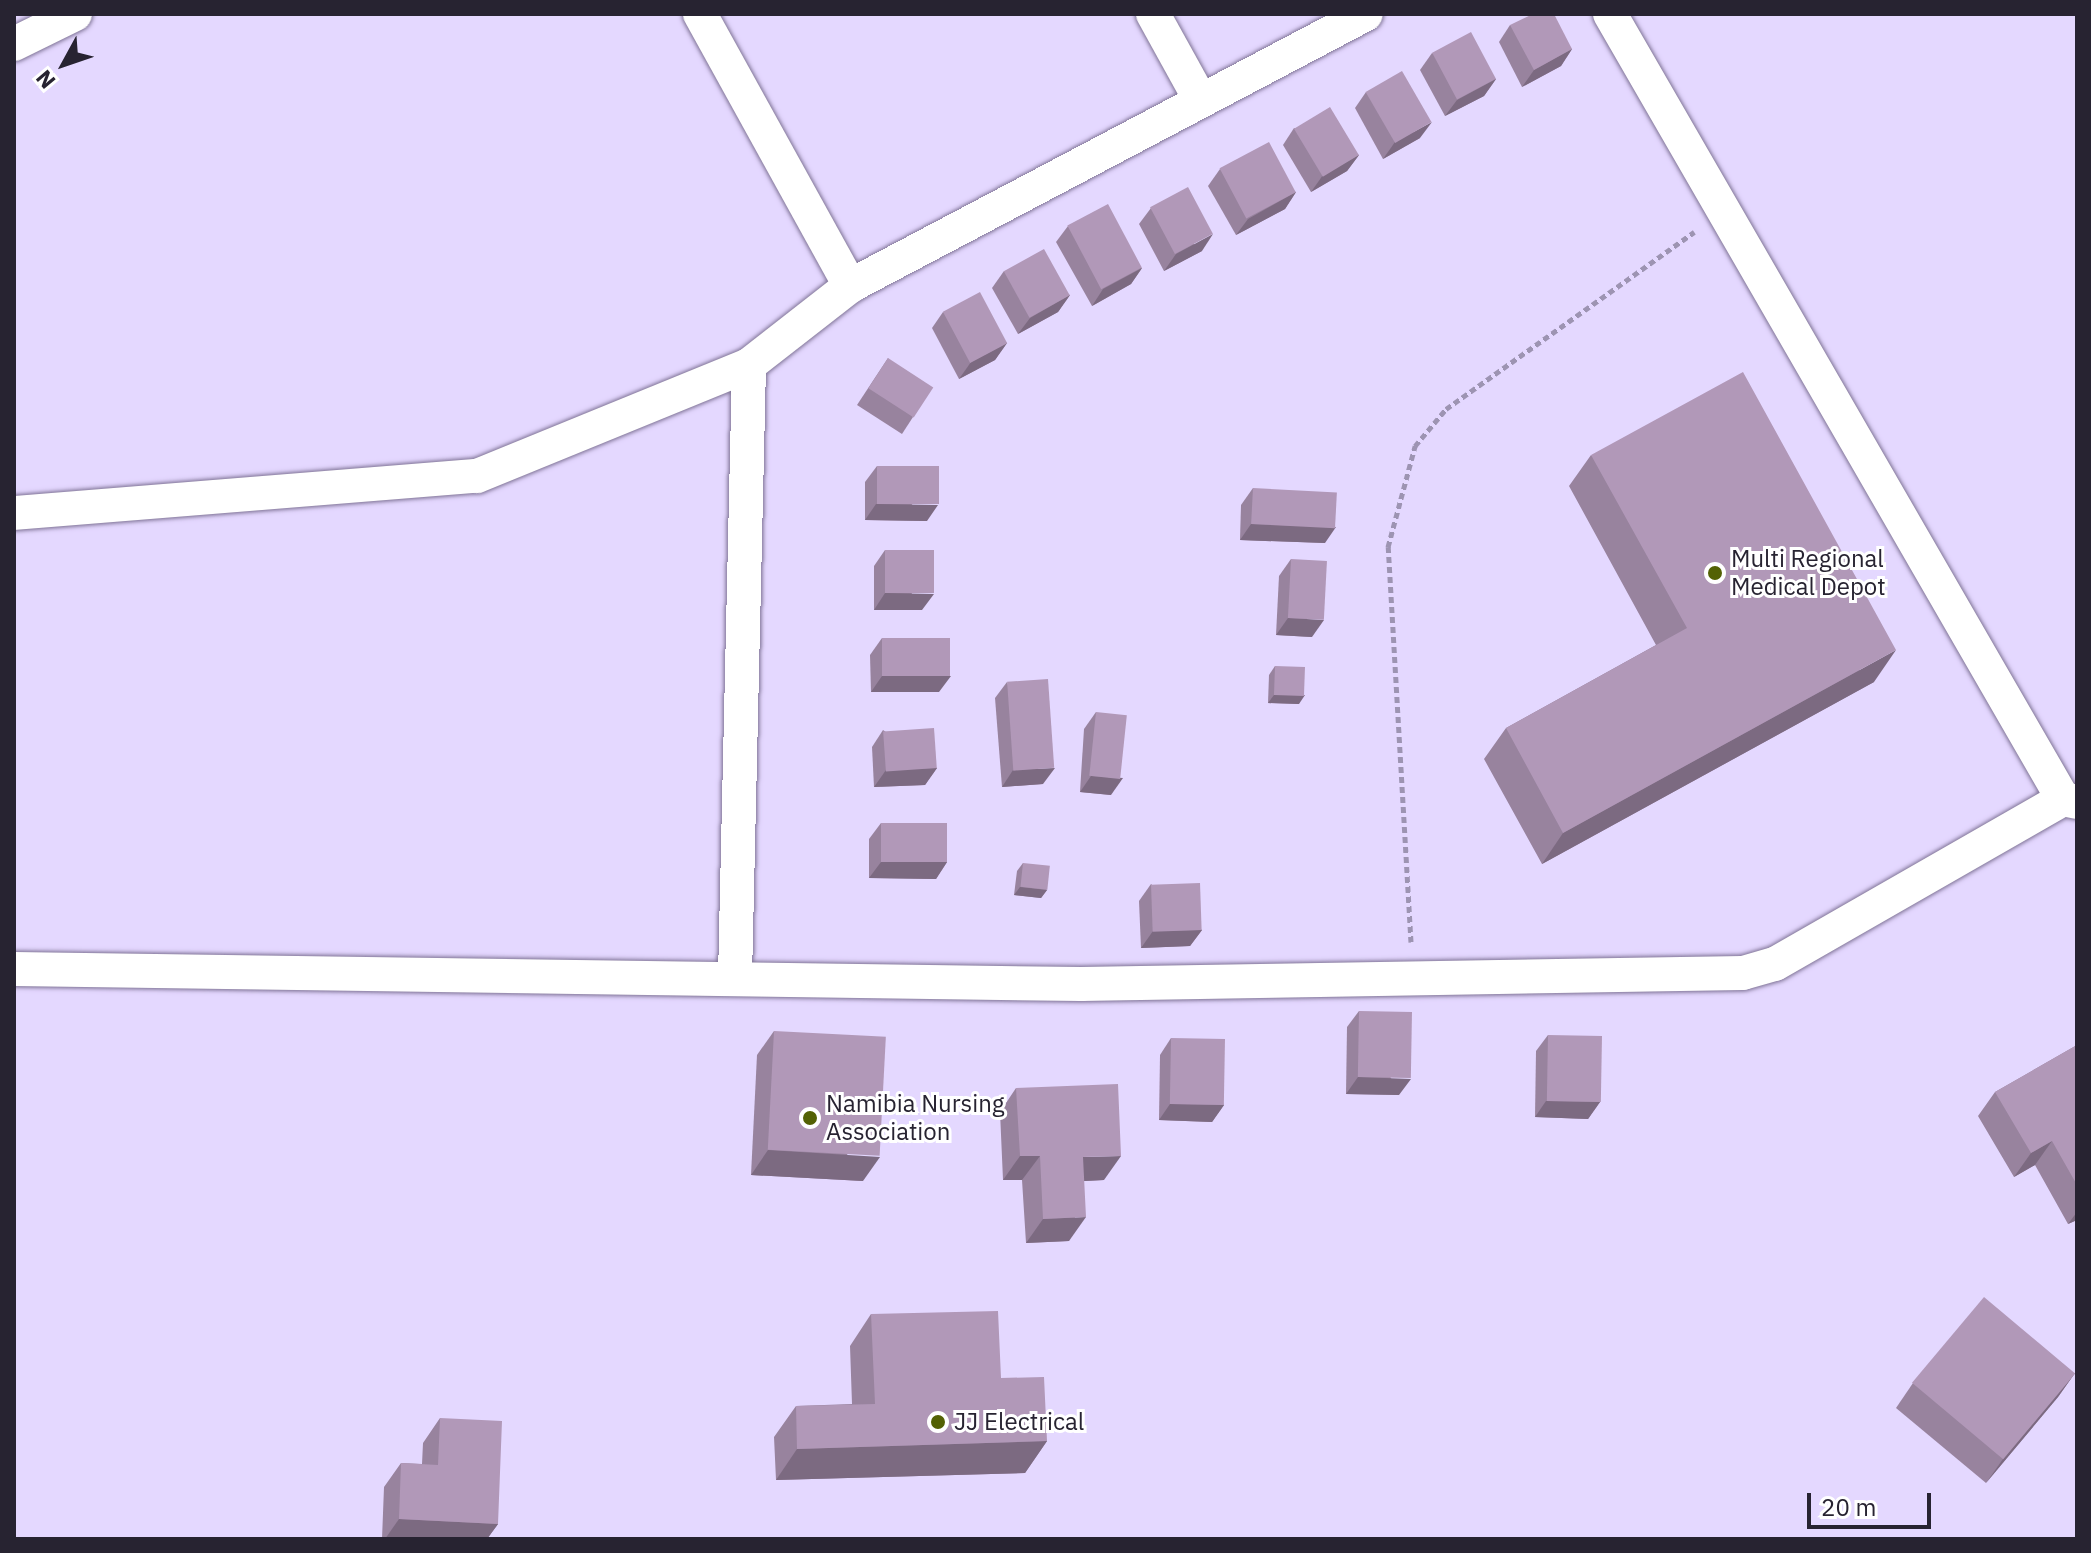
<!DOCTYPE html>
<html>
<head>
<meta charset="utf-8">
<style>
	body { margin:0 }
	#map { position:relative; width:2091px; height:1553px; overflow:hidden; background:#e4d8ff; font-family:"IBM Plex Sans",sans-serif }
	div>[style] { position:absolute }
	.path>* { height:5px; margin-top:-2.5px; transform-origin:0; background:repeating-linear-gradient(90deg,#9d94b2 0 6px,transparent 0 10px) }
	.roads { filter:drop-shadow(0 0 2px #807497) drop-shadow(0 0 2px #807497) }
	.street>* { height:34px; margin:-17px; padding:0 17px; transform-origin:17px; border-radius:17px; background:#fff }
	.wall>* { inset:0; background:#98839e }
	.shaded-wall>* { inset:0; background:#7c6a81 }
	.building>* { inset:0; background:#b198b8; transform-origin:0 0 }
	.dots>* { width:22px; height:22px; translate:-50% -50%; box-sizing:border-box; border:4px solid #fff; border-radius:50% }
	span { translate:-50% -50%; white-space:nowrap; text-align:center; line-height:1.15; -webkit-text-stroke:6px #fff; paint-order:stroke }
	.poi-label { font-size:24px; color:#272331 }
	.left { translate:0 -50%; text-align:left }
	.frame { position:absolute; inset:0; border:16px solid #272331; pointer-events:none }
	.north { position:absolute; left:24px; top:24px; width:80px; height:80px; -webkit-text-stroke:6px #fff; paint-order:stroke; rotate:230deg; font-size:22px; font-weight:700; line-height:32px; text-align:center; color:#272331 }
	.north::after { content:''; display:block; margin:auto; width:28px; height:36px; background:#272331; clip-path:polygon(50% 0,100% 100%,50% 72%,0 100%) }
	.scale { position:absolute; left:1807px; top:1493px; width:124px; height:36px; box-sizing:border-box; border:4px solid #272331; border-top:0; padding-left:10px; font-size:24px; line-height:28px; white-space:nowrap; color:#272331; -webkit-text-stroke:6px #fff; paint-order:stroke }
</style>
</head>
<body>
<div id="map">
	<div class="path">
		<i style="left:1411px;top:942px;width:396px;rotate:-93.3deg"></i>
		<i style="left:1388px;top:547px;width:105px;rotate:-75deg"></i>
		<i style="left:1415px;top:446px;width:48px;rotate:-50deg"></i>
		<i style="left:1446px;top:409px;width:305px;rotate:-35.5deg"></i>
	</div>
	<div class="roads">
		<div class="street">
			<i style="left:700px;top:14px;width:311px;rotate:61.1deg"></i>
			<i style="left:1153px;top:14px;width:99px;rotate:61.1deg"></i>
			<i style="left:1610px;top:14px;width:906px;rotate:60.01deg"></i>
			<i style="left:2063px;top:799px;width:14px;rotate:12deg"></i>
			<i style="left:14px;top:44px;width:68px;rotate:-26.2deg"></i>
			<i style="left:14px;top:513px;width:464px;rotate:-4.6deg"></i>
			<i style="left:477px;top:476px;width:294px;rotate:-22.2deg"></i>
			<i style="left:14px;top:969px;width:1067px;rotate:0.81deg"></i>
			<i style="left:1081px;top:984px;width:662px;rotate:-0.95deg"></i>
			<i style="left:1743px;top:973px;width:33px;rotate:-16deg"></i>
			<i style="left:1775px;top:964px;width:332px;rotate:-29.8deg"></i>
			<i style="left:735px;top:978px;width:613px;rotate:-88.69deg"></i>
			<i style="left:749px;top:365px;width:128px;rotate:-38deg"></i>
			<i style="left:850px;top:286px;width:583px;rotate:-27.8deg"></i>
		</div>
	</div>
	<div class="wall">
		<i style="clip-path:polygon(1510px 25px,1572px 49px,1561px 66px,1522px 87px,1499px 42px)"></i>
		<i style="clip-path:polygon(1432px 53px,1496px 79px,1484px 96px,1445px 116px,1420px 70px)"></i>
		<i style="clip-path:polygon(1366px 92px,1420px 138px,1383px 159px,1355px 108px)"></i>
		<i style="clip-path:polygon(1294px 128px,1359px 155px,1347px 171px,1311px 192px,1283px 145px)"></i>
		<i style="clip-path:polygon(1220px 169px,1296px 192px,1285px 209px,1236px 235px,1208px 186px)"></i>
		<i style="clip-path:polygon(1151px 208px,1202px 251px,1164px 271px,1139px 224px)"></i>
		<i style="clip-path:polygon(1068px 226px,1142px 268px,1131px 284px,1092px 306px,1056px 242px)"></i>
		<i style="clip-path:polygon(1004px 271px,1070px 295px,1058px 312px,1018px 334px,992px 288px)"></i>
		<i style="clip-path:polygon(943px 312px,1007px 343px,995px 360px,959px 379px,932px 328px)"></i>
		<i style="clip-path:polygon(888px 358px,913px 417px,902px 434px,857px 405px)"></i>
		<i style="clip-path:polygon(1591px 455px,1874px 682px,1542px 864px,1484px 759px,1506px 728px,1656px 645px,1569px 486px)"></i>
		<i style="clip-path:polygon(877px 466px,927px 521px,865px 520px,865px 482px)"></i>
		<i style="clip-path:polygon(1253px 488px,1325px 543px,1240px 540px,1241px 505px)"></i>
		<i style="clip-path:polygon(885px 550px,922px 610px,874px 610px,874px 566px)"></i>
		<i style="clip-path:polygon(1291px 559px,1312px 637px,1276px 635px,1279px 576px)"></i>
		<i style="clip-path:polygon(882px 638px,939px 692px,871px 692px,870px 655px)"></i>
		<i style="clip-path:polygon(1275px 666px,1299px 704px,1268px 703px,1269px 675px)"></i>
		<i style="clip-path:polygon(1007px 682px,1043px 784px,1002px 787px,995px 698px)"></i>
		<i style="clip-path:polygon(1096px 712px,1111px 795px,1080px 792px,1084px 729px)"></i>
		<i style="clip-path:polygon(883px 730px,937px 768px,925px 785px,874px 787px,872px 747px)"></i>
		<i style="clip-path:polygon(881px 823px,947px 862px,936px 879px,869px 878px,869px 839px)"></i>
		<i style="clip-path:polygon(1023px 863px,1047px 890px,1041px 898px,1014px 895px,1017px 871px)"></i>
		<i style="clip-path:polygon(1151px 884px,1202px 930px,1190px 946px,1141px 948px,1139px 901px)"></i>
		<i style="clip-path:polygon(1359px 1011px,1399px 1095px,1346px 1094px,1347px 1027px)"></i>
		<i style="clip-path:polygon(774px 1031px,863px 1181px,751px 1175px,757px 1055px)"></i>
		<i style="clip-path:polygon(1548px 1035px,1600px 1102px,1588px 1119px,1535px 1117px,1536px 1051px)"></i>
		<i style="clip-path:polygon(1171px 1038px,1224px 1105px,1212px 1122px,1159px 1120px,1160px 1055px)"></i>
		<i style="clip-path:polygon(2077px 1045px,2077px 1220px,2068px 1224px,2035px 1165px,2014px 1177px,1978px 1116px,1995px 1092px)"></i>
		<i style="clip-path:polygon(1016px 1088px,1104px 1180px,1084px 1181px,1069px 1241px,1026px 1243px,1022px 1180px,1003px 1180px,1000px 1112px)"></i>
		<i style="clip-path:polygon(871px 1314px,1001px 1378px,1047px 1441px,1025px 1473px,776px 1480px,774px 1437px,796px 1406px,852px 1404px,850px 1346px)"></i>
		<i style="clip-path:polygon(2075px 1373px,2058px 1397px,1986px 1483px,1896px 1408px,1913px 1383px)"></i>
		<i style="clip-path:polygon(440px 1418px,498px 1524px,487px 1539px,382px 1539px,384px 1487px,401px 1463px,422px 1464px,423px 1443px)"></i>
	</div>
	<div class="shaded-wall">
		<i style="clip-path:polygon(1572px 49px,1561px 66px,1522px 87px,1534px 70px)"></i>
		<i style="clip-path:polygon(1496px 79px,1484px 96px,1445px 116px,1457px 100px)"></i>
		<i style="clip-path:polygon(1432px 122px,1420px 138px,1383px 159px,1395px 142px)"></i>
		<i style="clip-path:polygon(1359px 155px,1347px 171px,1311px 192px,1323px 175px)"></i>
		<i style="clip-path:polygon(1296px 192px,1285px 209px,1236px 235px,1248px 219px)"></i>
		<i style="clip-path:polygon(1213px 234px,1202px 251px,1164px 271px,1176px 254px)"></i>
		<i style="clip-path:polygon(1142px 268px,1131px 284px,1092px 306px,1103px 289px)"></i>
		<i style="clip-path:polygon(1070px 295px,1058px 312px,1018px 334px,1030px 318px)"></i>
		<i style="clip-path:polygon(1007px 343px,995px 360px,959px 379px,971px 362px)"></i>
		<i style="clip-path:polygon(876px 504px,938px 505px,927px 521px,865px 520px)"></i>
		<i style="clip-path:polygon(1251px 524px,1336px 527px,1325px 543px,1240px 540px)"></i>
		<i style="clip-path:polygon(885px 593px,934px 594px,922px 610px,874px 610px)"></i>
		<i style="clip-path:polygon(1288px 618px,1324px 620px,1312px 637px,1276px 635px)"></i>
		<i style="clip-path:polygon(1896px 650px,1874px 682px,1542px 864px,1563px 833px)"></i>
		<i style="clip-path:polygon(882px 676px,951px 676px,939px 692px,871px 692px)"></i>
		<i style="clip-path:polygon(1274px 695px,1305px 695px,1299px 704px,1268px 703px)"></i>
		<i style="clip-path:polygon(937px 768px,925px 785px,874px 787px,886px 770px)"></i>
		<i style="clip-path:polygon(1055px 768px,1043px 784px,1002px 787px,1013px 770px)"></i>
		<i style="clip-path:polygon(1091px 776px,1123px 778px,1111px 795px,1080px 792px)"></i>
		<i style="clip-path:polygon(881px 862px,947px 862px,936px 879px,869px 878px)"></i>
		<i style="clip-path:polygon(1020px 887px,1047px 890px,1041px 898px,1014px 895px)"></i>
		<i style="clip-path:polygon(1202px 930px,1190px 946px,1141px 948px,1153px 931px)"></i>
		<i style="clip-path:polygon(1358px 1077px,1411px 1079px,1399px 1095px,1346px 1094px)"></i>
		<i style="clip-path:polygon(1546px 1101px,1600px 1102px,1588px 1119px,1535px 1117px)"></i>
		<i style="clip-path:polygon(1170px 1104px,1224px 1105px,1212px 1122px,1159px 1120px)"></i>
		<i style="clip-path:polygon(2052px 1141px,2035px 1165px,2014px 1177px,2031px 1153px)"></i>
		<i style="clip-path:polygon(768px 1150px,880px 1157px,863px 1181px,751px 1175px)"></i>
		<i style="clip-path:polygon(1020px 1156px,1040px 1156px,1022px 1180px,1003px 1180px)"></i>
		<i style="clip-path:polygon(1121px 1156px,1104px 1180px,1066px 1182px,1083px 1157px)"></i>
		<i style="clip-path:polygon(2077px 1212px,2077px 1220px,2068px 1224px)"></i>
		<i style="clip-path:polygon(1086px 1217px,1069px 1241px,1026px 1243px,1043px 1219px)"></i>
		<i style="clip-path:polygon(2075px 1373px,2058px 1397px,1986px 1483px,2003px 1459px)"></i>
		<i style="clip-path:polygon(1047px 1441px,1025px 1473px,776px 1480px,797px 1449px)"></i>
		<i style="clip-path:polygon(399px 1519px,498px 1524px,487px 1539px,385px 1539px)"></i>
	</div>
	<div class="building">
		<i style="clip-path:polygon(1533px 14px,1554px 14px,1572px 49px,1534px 70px,1510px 25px)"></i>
		<i style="left:1471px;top:32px;width:53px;height:44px;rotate:62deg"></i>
		<i style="left:1402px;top:71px;width:59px;height:42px;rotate:60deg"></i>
		<i style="left:1330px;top:107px;width:56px;height:42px;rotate:59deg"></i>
		<i style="left:1269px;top:142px;width:57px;height:56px;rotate:62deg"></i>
		<i style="left:1188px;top:187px;width:53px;height:43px;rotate:62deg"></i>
		<i style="left:1108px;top:204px;width:72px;height:46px;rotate:62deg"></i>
		<i style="left:1044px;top:249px;width:53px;height:46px;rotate:61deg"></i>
		<i style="left:980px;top:292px;width:58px;height:42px;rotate:62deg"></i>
		<i style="left:888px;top:358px;width:54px;height:36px;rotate:33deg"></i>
		<i style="clip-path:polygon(1743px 372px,1896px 650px,1563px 833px,1506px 728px,1687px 628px,1591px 455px)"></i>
		<i style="left:877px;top:466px;width:62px;height:38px"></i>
		<i style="left:1253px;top:488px;width:84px;height:36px;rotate:3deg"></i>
		<i style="left:885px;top:550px;width:49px;height:43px"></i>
		<i style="left:1291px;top:559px;width:36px;height:59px;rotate:3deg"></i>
		<i style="left:882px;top:638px;width:68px;height:38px"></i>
		<i style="left:1275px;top:666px;width:30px;height:29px;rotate:2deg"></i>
		<i style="left:1048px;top:679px;width:89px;height:41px;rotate:86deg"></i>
		<i style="left:1096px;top:712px;width:31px;height:64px;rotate:6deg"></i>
		<i style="left:934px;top:728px;width:40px;height:51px;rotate:86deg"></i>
		<i style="left:881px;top:823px;width:66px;height:39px"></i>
		<i style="left:1023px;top:863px;width:27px;height:24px;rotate:6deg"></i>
		<i style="left:1200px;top:883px;width:47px;height:49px;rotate:88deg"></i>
		<i style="left:1359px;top:1011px;width:53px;height:66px;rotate:1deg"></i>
		<i style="left:774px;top:1031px;width:112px;height:119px;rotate:3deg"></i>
		<i style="left:1548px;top:1035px;width:54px;height:66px;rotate:1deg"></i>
		<i style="left:1171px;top:1038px;width:54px;height:66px;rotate:1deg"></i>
		<i style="clip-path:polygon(2077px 1045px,2077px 1185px,2052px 1141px,2031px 1153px,1995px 1092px)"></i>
		<i style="clip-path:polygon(1118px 1084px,1121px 1156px,1083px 1157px,1086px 1217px,1043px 1219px,1040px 1156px,1020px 1156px,1016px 1088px)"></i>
		<i style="left:1984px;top:1297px;width:119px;height:112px;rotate:40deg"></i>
		<i style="clip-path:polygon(998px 1311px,1001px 1378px,1044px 1377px,1047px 1441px,797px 1449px,796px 1406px,875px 1404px,871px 1314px)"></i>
		<i style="clip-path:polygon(440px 1418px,502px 1421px,498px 1524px,399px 1519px,401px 1463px,438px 1465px)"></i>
	</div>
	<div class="dots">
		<i style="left:1715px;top:573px;background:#536104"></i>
		<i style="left:810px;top:1118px;background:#536104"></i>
		<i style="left:938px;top:1422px;background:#536104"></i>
	</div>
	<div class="poi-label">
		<span class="left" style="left:1731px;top:573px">Multi Regional<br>Medical Depot</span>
		<span class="left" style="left:826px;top:1118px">Namibia Nursing<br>Association</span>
		<span class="left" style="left:954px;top:1422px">JJ Electrical</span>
	</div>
	<div class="frame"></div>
	<div class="north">N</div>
	<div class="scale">20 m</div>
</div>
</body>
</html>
